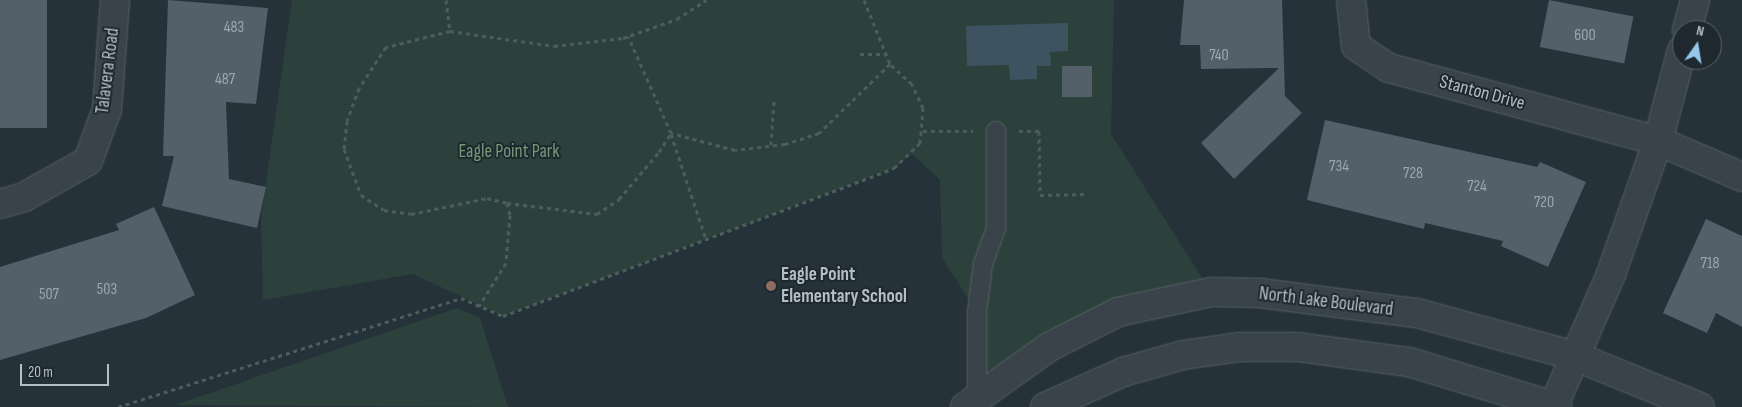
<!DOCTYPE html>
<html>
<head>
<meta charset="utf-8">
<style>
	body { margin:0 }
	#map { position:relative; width:1742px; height:407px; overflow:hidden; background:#253239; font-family:"Sofia Sans Condensed",sans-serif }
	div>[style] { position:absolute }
	.green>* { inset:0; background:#2d413c }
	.water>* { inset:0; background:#3d5360 }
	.building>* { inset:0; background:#536069; transform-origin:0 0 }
	.path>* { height:3px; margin-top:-1.5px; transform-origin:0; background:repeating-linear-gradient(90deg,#4c5d5c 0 4px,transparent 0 8px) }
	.roads { filter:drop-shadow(0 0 1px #576167) drop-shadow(0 0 1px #576167) }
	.lane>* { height:18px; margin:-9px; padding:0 9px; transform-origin:9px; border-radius:9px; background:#394349 }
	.street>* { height:28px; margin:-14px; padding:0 14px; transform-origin:14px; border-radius:14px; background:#394349 }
	.dots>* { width:14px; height:14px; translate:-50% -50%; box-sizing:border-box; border:2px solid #1e282e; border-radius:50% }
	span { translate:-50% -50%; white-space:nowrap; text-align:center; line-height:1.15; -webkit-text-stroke:4px #1e282e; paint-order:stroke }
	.number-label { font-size:16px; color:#9ca6ae }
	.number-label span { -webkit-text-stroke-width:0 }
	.street-label { font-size:19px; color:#b4bec5 }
	.park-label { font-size:19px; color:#759876 }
	.poi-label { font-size:19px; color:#b4bec5; font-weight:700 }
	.left { translate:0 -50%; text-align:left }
	.north { position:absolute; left:1672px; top:20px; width:50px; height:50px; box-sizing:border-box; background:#1e282e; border:1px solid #5a646a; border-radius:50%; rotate:13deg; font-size:14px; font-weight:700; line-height:20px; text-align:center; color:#b4bec5 }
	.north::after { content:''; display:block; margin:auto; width:18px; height:22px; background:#93c7eb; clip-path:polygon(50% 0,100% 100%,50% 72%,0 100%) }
	.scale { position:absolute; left:20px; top:364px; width:89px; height:22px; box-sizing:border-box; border:2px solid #b4bec5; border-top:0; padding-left:6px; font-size:15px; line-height:18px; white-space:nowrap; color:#b4bec5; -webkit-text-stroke:4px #1e282e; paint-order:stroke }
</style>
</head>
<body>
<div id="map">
	<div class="green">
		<i style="clip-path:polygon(292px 0,1114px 0,1111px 134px,1211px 292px,1164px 299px,977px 396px,977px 312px,942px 258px,940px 180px,912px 154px,894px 168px,503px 316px,413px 274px,263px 300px,261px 218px)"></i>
		<i style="clip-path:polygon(457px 308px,480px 318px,508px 407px,175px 405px)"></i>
	</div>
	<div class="water">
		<i style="clip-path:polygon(1068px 23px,1068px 51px,1050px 52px,1051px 66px,1037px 66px,1037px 79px,1010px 80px,1009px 65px,967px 66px,966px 26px)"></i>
	</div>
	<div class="building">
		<i style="left:0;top:0;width:47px;height:128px"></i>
		<i style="clip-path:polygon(168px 0,268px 8px,256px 104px,226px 102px,229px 179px,266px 187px,257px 228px,162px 206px,174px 156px,163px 156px)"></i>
		<i style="clip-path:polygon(1184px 0,1282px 0,1285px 96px,1302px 113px,1234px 179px,1201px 143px,1279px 68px,1201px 69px,1200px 45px,1180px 45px)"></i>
		<i style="left:1549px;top:0;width:86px;height:48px;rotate:11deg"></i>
		<i style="left:1062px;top:66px;width:30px;height:31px"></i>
		<i style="clip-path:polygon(1325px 120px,1537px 167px,1540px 162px,1586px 182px,1548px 267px,1501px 246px,1503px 241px,1425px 223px,1424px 229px,1307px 200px)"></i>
		<i style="clip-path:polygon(154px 207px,195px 295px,146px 318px,0 360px,0 267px,119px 230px,116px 224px)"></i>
		<i style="clip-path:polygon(1706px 219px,1742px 236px,1742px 327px,1716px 313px,1707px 333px,1663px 313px)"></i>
	</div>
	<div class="path">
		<i style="left:446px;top:0;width:31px;rotate:83deg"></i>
		<i style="left:450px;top:31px;width:66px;rotate:166deg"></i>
		<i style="left:386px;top:47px;width:49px;rotate:123.4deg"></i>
		<i style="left:359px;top:88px;width:35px;rotate:110deg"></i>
		<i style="left:347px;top:121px;width:28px;rotate:96deg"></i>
		<i style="left:344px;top:149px;width:49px;rotate:69.7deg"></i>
		<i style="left:361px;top:195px;width:27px;rotate:33deg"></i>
		<i style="left:384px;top:210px;width:27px;rotate:8deg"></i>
		<i style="left:411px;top:214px;width:78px;rotate:-11.9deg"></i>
		<i style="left:487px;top:198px;width:21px;rotate:14deg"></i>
		<i style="left:507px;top:203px;width:12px;rotate:76deg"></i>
		<i style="left:510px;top:215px;width:48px;rotate:94.8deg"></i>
		<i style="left:506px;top:263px;width:51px;rotate:122.1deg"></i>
		<i style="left:864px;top:0;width:69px;rotate:67.9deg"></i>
		<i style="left:450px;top:31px;width:105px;rotate:8.2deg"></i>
		<i style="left:554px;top:46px;width:69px;rotate:-6.6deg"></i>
		<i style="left:623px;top:38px;width:57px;rotate:-19.4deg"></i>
		<i style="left:677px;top:19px;width:35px;rotate:-33deg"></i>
		<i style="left:860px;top:54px;width:27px"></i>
		<i style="left:923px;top:131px;width:50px"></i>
		<i style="left:1019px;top:131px;width:20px"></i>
		<i style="left:1039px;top:131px;width:64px;rotate:89.1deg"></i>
		<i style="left:1040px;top:195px;width:47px;rotate:-1.2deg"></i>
		<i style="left:671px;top:134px;width:111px;rotate:71.6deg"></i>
		<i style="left:771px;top:145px;width:45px;rotate:-86.2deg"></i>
		<i style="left:507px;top:203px;width:91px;rotate:7deg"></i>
		<i style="left:597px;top:214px;width:27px;rotate:-34deg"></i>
		<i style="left:619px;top:199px;width:62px;rotate:-49.6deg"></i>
		<i style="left:659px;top:152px;width:22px;rotate:-58deg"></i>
		<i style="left:671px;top:133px;width:106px;rotate:-113.9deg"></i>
		<i style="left:118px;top:407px;width:360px;rotate:-17.6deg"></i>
		<i style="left:461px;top:298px;width:46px;rotate:23.2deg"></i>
		<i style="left:503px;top:316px;width:418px;rotate:-20.7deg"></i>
		<i style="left:894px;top:168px;width:36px;rotate:-44deg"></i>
		<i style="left:920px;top:143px;width:35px;rotate:-85deg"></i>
		<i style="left:923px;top:108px;width:26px;rotate:-115deg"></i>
		<i style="left:912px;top:84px;width:30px;rotate:-138deg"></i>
		<i style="left:890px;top:64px;width:99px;rotate:135.8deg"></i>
		<i style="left:819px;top:133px;width:36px;rotate:162deg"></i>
		<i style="left:785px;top:144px;width:50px;rotate:173.2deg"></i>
		<i style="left:735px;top:150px;width:66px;rotate:-165.1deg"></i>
	</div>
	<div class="roads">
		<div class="lane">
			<i style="left:977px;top:396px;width:84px;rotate:-90deg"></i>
			<i style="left:977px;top:312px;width:48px;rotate:-82.9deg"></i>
			<i style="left:983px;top:264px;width:38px;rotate:-70deg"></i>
			<i style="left:996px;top:228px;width:97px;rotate:-90deg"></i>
		</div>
		<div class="street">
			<i style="left:1351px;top:0;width:46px;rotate:83.8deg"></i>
			<i style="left:1356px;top:46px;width:40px;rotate:34deg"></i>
			<i style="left:1389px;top:68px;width:279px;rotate:15.2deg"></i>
			<i style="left:1658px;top:141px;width:91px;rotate:23.2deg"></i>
			<i style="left:1687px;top:30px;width:31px;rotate:-75deg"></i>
			<i style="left:0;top:204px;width:25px;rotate:-16deg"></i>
			<i style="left:24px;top:197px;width:73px;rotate:-29.4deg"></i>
			<i style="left:88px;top:161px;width:55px;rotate:-69.9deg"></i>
			<i style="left:107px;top:109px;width:109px;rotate:-85.8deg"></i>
			<i style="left:965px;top:407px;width:103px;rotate:-35.5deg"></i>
			<i style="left:1049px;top:347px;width:77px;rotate:-26.9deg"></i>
			<i style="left:1118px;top:312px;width:95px;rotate:-12.1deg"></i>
			<i style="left:1211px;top:292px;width:49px;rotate:1.2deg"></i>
			<i style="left:1260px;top:293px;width:158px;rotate:7.3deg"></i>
			<i style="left:1417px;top:313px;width:161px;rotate:15.2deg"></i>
			<i style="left:1572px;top:355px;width:138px;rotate:22.1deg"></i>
			<i style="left:1045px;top:407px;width:85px;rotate:-24.2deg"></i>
			<i style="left:1123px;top:372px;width:62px;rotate:-15.8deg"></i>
			<i style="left:1183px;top:355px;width:58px;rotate:-8deg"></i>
			<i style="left:1240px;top:347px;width:58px"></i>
			<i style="left:1298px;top:347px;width:112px;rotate:7.7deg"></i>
			<i style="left:1409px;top:362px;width:155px;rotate:16.9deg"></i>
			<i style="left:1553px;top:407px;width:145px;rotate:-66.4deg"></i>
			<i style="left:1611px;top:274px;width:141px;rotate:-70.5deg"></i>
			<i style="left:1658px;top:141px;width:94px;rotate:-75.2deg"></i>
		</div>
	</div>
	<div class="dots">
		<i style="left:771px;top:286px;background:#8d6e63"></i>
	</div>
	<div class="number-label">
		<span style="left:234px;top:28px">483</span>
		<span style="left:1585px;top:36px">600</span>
		<span style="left:1219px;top:56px">740</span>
		<span style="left:225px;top:80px">487</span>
		<span style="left:1339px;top:167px">734</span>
		<span style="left:1413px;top:174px">728</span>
		<span style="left:1477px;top:187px">724</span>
		<span style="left:1544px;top:203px">720</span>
		<span style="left:1710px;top:264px">718</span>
		<span style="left:107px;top:290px">503</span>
		<span style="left:49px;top:295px">507</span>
	</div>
	<div class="street-label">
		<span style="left:108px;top:71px;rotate:-83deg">Talavera Road</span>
		<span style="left:1482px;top:93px;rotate:15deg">Stanton Drive</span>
		<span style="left:1326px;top:302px;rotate:7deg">North Lake Boulevard</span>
	</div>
	<div class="park-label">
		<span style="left:509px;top:152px">Eagle Point Park</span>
	</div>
	<div class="poi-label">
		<span class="left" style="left:781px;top:286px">Eagle Point<br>Elementary School</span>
	</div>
	<div class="north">N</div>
	<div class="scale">20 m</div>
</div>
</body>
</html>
